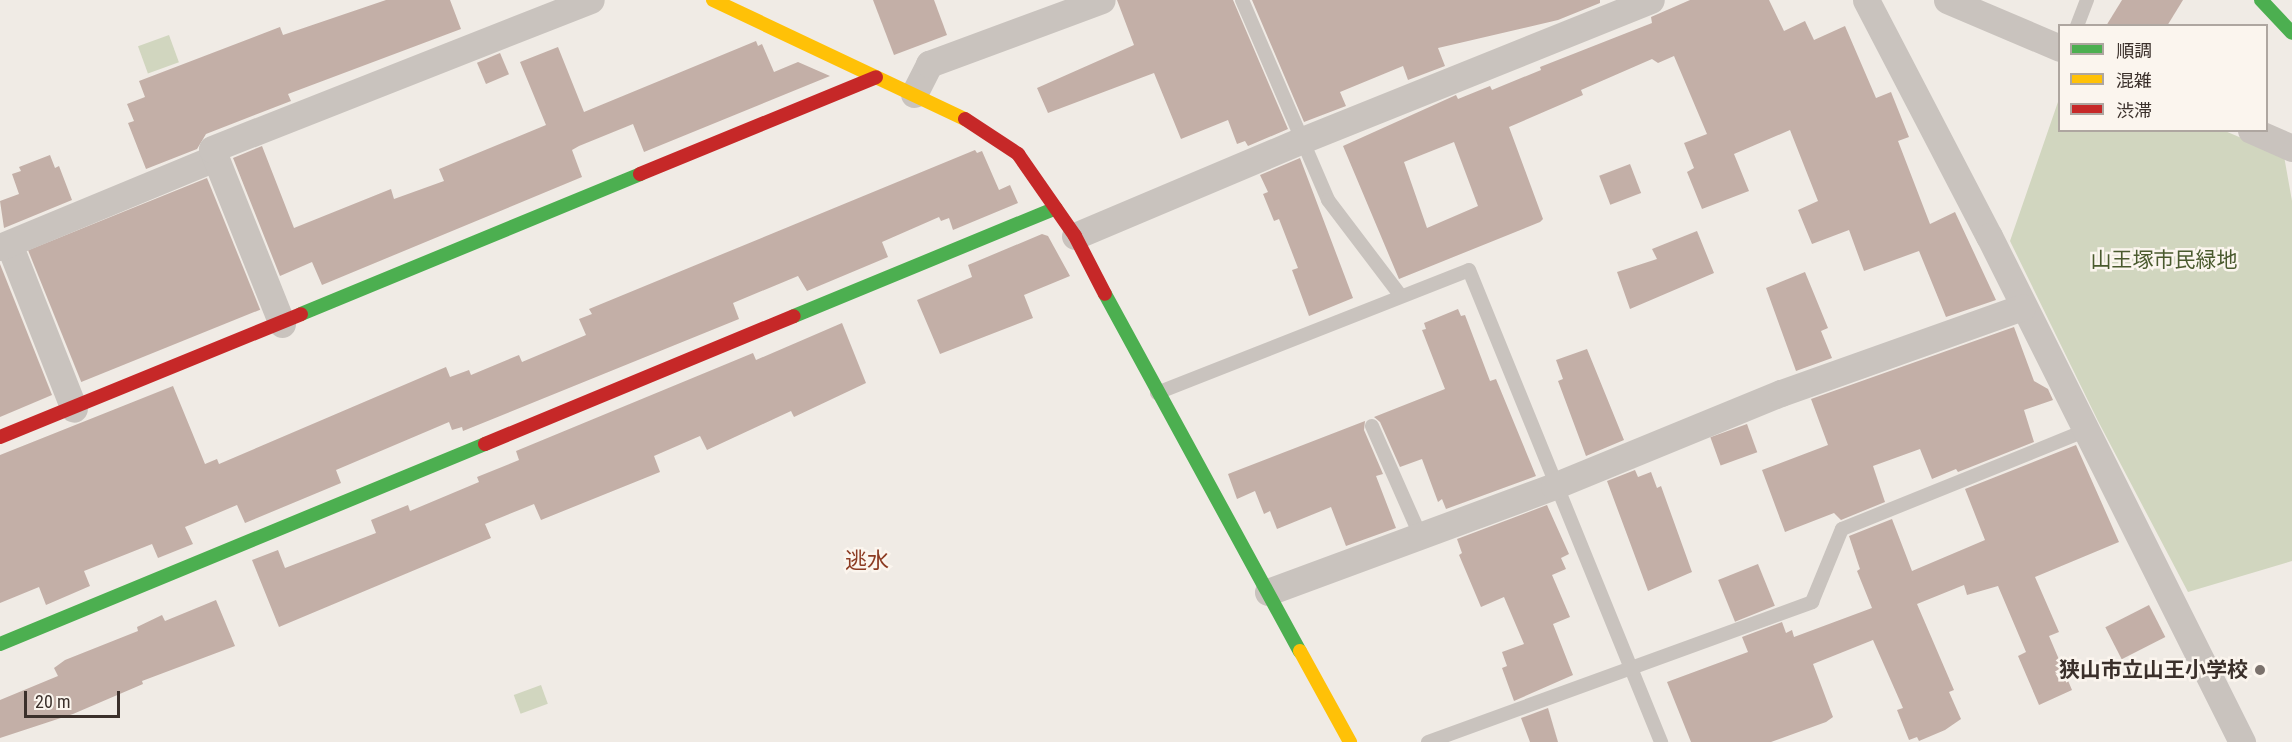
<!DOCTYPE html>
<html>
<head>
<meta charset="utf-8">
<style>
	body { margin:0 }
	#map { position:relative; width:2292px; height:742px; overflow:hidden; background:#f0ebe5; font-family:"Roboto Condensed","Noto Sans JP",sans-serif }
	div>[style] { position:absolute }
	.green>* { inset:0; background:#d1d6bf; transform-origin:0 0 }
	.building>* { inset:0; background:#c3afa7; transform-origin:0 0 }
	.lane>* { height:14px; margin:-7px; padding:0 7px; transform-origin:7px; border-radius:7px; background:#c9c3be }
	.street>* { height:27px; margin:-13.5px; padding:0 13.5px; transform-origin:13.5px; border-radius:13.5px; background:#c9c3be }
	.fast>* { height:14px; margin:-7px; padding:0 7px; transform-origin:7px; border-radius:7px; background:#4caf50 }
	.slow>* { height:14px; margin:-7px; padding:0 7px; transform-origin:7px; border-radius:7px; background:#ffc107 }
	.jam>* { height:14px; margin:-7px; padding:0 7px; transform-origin:7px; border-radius:7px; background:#c62828 }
	.dots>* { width:16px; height:16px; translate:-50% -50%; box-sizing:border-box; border:3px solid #fbf5ee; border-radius:50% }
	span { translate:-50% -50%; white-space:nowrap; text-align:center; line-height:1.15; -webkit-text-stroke:5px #fbf5ee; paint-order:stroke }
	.park-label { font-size:21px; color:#4a5a2e }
	.poi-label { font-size:21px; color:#3b302b; font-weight:700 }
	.right { translate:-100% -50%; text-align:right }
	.neighbourhood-label { font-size:22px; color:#8c3b22 }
	.legend { position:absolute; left:2058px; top:24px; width:210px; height:108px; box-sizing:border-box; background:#fbf5ee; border:2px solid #aea6a0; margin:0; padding:8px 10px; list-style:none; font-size:18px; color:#3b302b }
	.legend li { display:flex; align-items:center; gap:12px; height:30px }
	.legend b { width:30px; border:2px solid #aea6a0 }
	.scale { position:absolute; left:24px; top:691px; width:96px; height:27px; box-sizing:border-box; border:3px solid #3b302b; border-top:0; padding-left:8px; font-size:18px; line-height:21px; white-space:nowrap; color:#3b302b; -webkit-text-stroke:4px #fbf5ee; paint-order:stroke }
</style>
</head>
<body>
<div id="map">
	<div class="green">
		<i style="left:169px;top:35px;width:29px;height:33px;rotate:70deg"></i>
		<i style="clip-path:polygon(2059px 99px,2060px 130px,2225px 131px,2284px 156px,2292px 201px,2292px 561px,2188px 592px,2098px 421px,2010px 241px)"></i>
		<i style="left:541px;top:685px;width:20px;height:29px;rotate:70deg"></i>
	</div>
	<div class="building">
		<i style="clip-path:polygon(386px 0,450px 0,461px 29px,288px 94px,291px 101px,206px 134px,197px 149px,146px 169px,128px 123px,134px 121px,127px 104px,145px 97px,139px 81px,280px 27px,283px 35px)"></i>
		<i style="clip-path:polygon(873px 0,934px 0,947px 35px,894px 55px)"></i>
		<i style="clip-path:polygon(1117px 0,1233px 0,1288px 129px,1248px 146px,1245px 141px,1237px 144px,1228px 120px,1181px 139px,1154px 73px,1048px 113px,1037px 88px,1134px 45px)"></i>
		<i style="clip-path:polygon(1252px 0,1600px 0,1600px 3px,1558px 20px,1438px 48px,1445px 66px,1408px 80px,1403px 66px,1340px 92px,1346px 106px,1304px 122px)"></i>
		<i style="clip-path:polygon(evenodd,1690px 0,1769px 0,1784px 31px,1805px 21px,1814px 40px,1845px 26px,1876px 98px,1891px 92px,1909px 137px,1898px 141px,1930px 224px,1955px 212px,1996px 300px,1946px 317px,1919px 251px,1864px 271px,1849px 230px,1812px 244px,1798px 210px,1818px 201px,1790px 130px,1734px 154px,1749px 191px,1702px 209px,1687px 172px,1694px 168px,1684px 143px,1707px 134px,1674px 56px,1658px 63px,1652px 59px,1581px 90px,1583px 95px,1509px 127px,1543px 219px,1540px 222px,1399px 279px,1343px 146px,1456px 95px,1458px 99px,1490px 86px,1492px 90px,1541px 70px,1540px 67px,1652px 23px,1651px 17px,1690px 0,1454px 142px,1478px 206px,1427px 228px,1404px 162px,1454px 142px)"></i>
		<i style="clip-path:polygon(2122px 0,2183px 0,2167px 26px,2106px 26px)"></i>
		<i style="clip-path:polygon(756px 41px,758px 46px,762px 44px,774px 72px,798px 62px,830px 76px,644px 152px,633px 124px,579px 146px,572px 150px,582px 177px,322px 285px,312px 262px,280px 276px,233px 158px,262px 146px,294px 228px,391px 189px,394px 199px,444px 181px,439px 169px,546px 125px,520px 62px,558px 47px,584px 112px)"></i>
		<i style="left:500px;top:53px;width:23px;height:25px;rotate:67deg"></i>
		<i style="clip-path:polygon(975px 150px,977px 153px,982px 151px,999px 190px,1010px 185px,1018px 203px,953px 230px,949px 218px,941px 221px,939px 217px,882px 242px,888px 257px,807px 291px,798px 276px,733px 303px,739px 319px,463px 431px,462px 427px,452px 430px,449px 422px,336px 470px,341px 483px,245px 523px,237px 505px,185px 527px,193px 544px,158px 558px,152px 544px,84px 571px,90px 586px,46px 605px,39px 587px,0 603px,0 455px,173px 386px,205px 464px,217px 459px,219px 464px,446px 367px,450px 377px,469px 370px,471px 375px,519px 355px,522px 362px,586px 335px,579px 319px,592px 314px,589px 309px)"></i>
		<i style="clip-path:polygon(50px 155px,55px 168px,59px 166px,72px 200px,4px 228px,0 201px,19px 194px,12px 174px,21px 171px,19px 167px)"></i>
		<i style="clip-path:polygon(1300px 158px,1353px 298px,1309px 316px,1292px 270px,1298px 268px,1279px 219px,1274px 221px,1263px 194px,1268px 192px,1260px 175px)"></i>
		<i style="left:1630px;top:164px;width:31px;height:33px;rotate:69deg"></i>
		<i style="left:207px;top:178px;width:142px;height:193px;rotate:68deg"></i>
		<i style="clip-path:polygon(1697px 231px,1714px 273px,1630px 309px,1617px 272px,1657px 259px,1652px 249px)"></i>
		<i style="clip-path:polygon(1042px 234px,1048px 236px,1070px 276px,1024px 295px,1033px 318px,940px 354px,917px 300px,972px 277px,968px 265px)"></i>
		<i style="clip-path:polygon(0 264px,52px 395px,0 417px)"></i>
		<i style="clip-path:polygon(1805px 272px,1828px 328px,1821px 331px,1832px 358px,1796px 371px,1766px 288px)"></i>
		<i style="clip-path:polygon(1458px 309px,1461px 316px,1465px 315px,1490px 381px,1496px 379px,1536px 476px,1446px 509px,1442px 499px,1438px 502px,1422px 459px,1400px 467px,1380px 422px,1374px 417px,1445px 389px,1422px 330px,1426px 329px,1424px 323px)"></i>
		<i style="clip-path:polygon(842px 323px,866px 383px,794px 417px,791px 411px,707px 450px,700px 436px,654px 456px,660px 472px,541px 520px,534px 504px,485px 524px,491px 538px,279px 627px,252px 560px,278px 550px,285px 568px,376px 533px,371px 520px,408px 505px,410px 511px,479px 482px,477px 477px,519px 460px,516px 451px,753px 353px,756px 360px)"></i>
		<i style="clip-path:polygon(2014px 327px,2034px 381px,2048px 389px,2053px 400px,2024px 410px,2034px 442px,1958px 472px,1956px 469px,1932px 479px,1920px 449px,1873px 466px,1885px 502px,1841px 520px,1834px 513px,1785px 532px,1762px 470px,1828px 445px,1811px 399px)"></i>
		<i style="clip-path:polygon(1587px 349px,1624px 440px,1586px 456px,1558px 381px,1563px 379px,1556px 360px)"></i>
		<i style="clip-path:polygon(1365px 421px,1364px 430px,1383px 474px,1376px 476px,1396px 528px,1346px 546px,1331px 507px,1277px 529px,1270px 511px,1264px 514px,1255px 491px,1237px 499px,1228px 474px)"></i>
		<i style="left:1747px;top:424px;width:30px;height:39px;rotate:70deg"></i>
		<i style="clip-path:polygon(2076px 445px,2119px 542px,2035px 577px,2059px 632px,2049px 636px,2072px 690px,2039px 705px,2018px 656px,2026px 652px,1998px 586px,1967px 595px,1964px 585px,1917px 604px,1954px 690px,1949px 692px,1961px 719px,1945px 730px,1919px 741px,1917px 737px,1909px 740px,1897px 710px,1903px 708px,1873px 640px,1813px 664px,1833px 717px,1826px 722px,1771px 742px,1691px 742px,1667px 682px,1748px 652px,1742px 637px,1782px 622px,1786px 633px,1792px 630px,1794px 637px,1872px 608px,1857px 571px,1860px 569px,1849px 536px,1892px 519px,1912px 571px,1985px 540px,1965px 489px)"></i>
		<i style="clip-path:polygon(1635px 470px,1638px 477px,1651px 472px,1657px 488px,1661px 486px,1692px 572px,1648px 591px,1607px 481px)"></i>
		<i style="clip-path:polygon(1547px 505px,1569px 554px,1561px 558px,1566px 569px,1552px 575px,1570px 617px,1553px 624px,1573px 675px,1514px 701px,1502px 668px,1507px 666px,1502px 652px,1524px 644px,1504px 597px,1481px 607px,1459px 555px,1462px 553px,1457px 539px)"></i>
		<i style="left:1758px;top:564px;width:45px;height:43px;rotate:68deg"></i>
		<i style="clip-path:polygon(216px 600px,235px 646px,142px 681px,143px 684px,73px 714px,0 738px,0 700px,58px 676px,54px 668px,65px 660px,138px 631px,137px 627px,162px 615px,165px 621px)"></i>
		<i style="left:2149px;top:605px;width:36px;height:49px;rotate:63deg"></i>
		<i style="clip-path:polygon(1548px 708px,1558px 742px,1530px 742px,1521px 718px)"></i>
	</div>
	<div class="lane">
		<i style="left:1242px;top:0;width:218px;rotate:66.7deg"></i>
		<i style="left:1328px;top:200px;width:119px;rotate:52.8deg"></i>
		<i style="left:2077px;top:26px;width:28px;rotate:-69deg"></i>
		<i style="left:1157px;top:393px;width:335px;rotate:-21.5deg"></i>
		<i style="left:1469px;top:270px;width:510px;rotate:67.86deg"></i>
		<i style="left:1372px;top:426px;width:119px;rotate:66.2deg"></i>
		<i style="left:1428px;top:742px;width:409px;rotate:-20deg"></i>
		<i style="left:1812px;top:602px;width:79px;rotate:-67.7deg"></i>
		<i style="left:1842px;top:529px;width:262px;rotate:-22deg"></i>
	</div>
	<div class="street">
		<i style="left:1866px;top:0;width:266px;rotate:62.5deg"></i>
		<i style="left:1989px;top:236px;width:566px;rotate:63.43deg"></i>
		<i style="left:1947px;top:0;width:123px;rotate:23deg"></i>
		<i style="left:914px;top:94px;width:34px;rotate:-63deg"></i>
		<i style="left:929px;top:64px;width:184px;rotate:-20.3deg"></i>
		<i style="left:2251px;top:130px;width:45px;rotate:23.7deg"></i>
		<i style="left:1075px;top:236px;width:244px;rotate:-22.9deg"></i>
		<i style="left:1300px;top:141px;width:378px;rotate:-21.9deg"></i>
		<i style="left:9px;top:244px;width:177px;rotate:68.5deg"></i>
		<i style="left:0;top:247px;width:233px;rotate:-22.5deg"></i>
		<i style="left:282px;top:324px;width:188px;rotate:-111.8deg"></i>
		<i style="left:212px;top:149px;width:407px;rotate:-21.5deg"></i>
		<i style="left:1268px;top:592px;width:305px;rotate:-20.3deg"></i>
		<i style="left:1554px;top:486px;width:245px;rotate:-22.3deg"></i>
		<i style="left:1781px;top:393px;width:256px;rotate:-19.6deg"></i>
	</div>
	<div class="fast">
		<i style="left:2261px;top:0;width:45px;rotate:46.8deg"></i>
		<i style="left:1105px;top:294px;width:407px;rotate:61.4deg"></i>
		<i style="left:301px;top:314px;width:367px;rotate:-22.4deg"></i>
		<i style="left:794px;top:316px;width:283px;rotate:-22.4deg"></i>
		<i style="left:0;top:644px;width:525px;rotate:-22.41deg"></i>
	</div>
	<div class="slow">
		<i style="left:713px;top:0;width:279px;rotate:25.3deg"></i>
		<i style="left:1300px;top:651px;width:104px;rotate:61.2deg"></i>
	</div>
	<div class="jam">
		<i style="left:965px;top:119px;width:64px;rotate:33.4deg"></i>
		<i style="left:1018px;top:154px;width:100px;rotate:55.2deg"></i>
		<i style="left:1075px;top:236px;width:65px;rotate:62.7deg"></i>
		<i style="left:640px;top:174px;width:255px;rotate:-22.3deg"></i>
		<i style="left:0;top:437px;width:325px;rotate:-22.2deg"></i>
		<i style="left:485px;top:444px;width:334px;rotate:-22.5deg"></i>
	</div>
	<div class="dots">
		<i style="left:2260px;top:670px;background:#7a716c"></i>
	</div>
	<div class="park-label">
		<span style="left:2164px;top:260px">山王塚市民緑地</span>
	</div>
	<div class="poi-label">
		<span class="right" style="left:2248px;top:670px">狭山市立山王小学校</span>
	</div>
	<div class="neighbourhood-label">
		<span style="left:867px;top:561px">逃水</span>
	</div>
	<ul class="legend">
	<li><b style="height:8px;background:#4caf50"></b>順調</li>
	<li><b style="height:8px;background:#ffc107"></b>混雑</li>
	<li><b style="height:8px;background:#c62828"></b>渋滞</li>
	</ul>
	<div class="scale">20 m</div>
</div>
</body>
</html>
